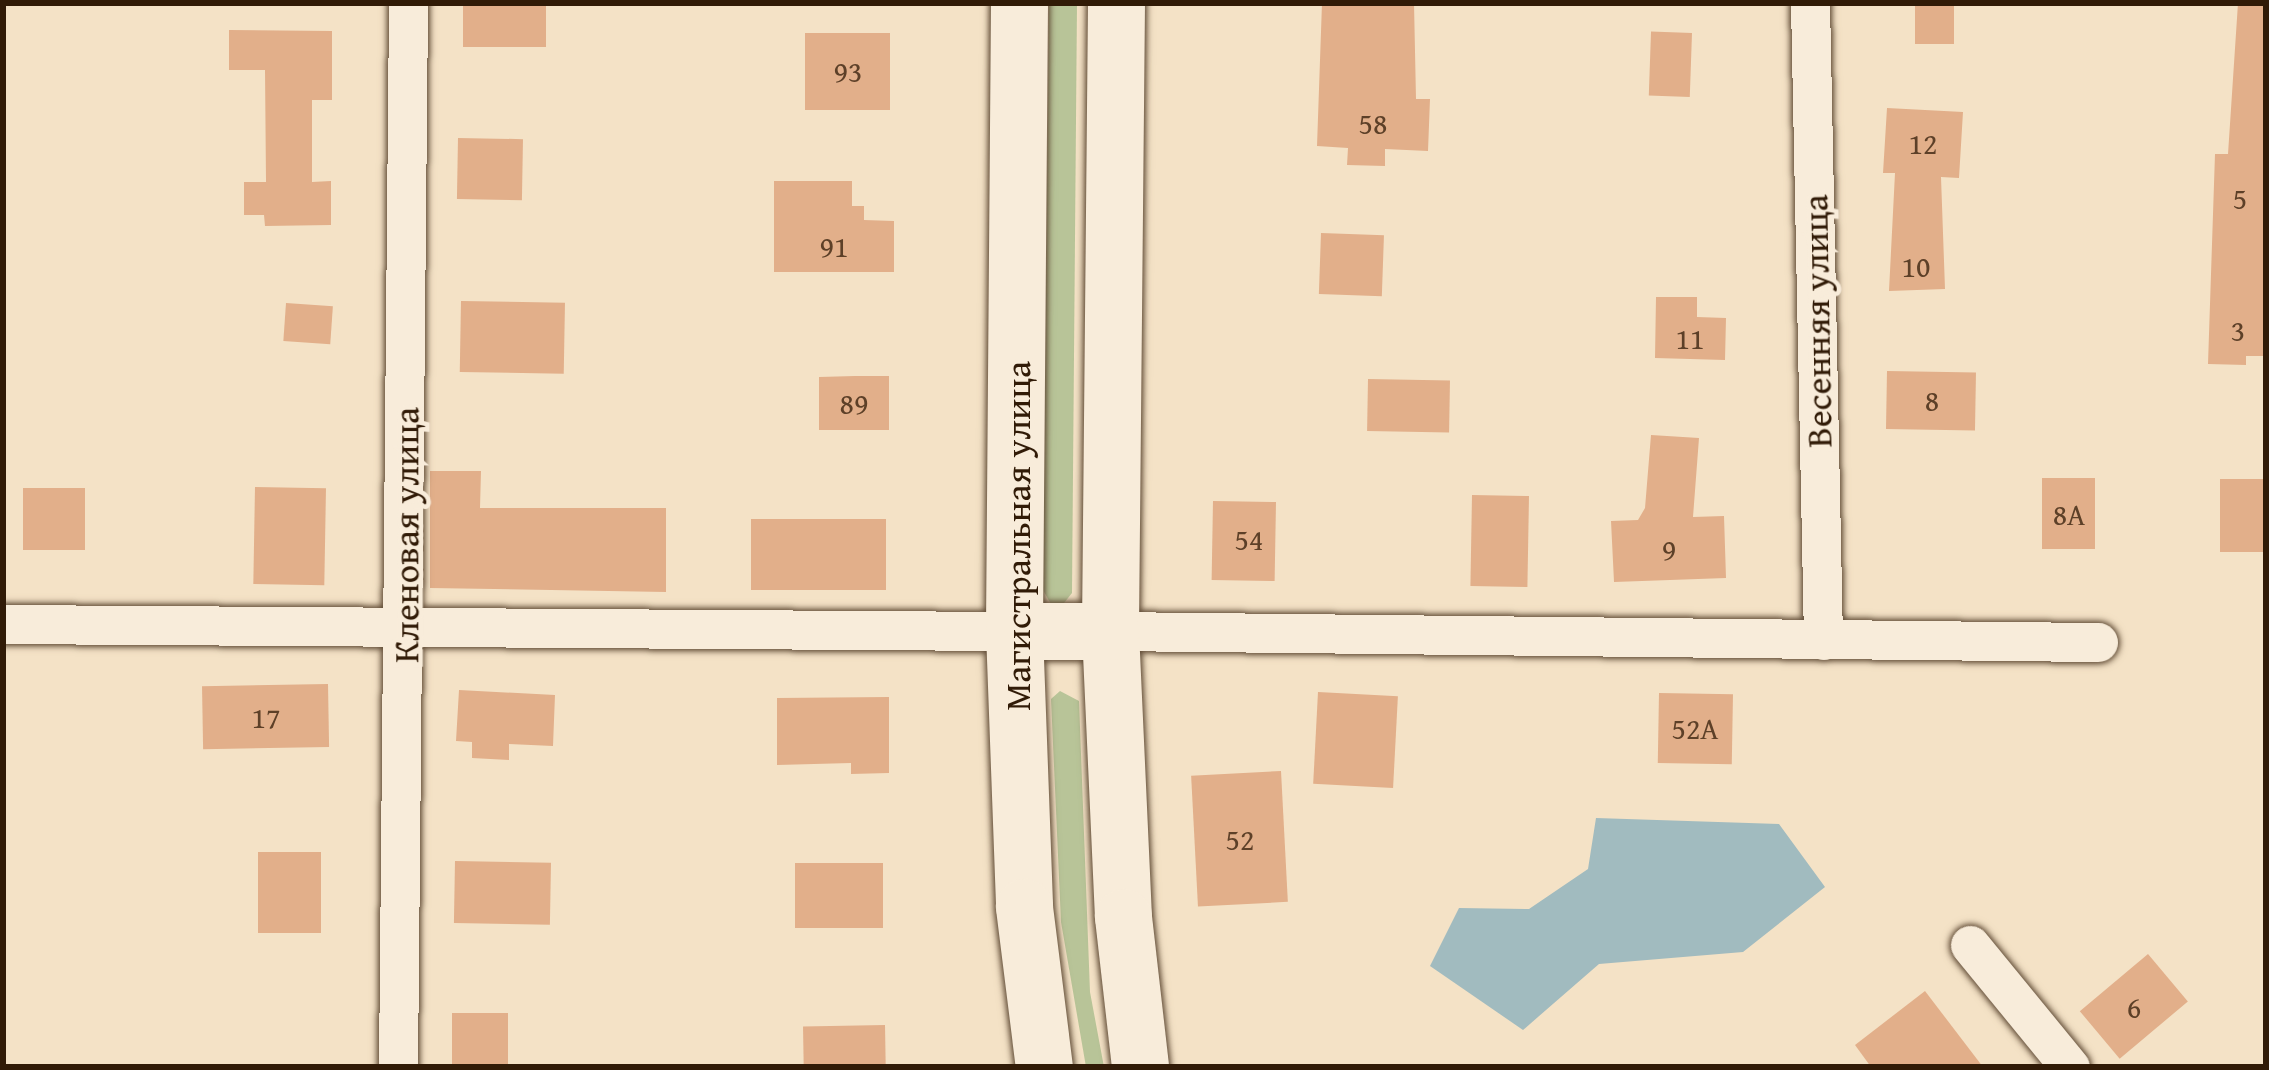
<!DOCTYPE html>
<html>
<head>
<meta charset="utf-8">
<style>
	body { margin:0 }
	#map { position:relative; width:2269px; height:1070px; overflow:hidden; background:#f4e2c6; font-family:"Gentium Book Plus",serif }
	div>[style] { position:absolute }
	.green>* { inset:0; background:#b8c498 }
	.water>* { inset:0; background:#a1bbbf }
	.building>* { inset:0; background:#e2af8a; transform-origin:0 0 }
	.roads { filter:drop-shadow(0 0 3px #624d37) drop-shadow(0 0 3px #624d37) }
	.minor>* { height:39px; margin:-19.5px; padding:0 19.5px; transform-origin:19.5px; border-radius:19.5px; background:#f8ecda }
	.secondary>* { height:57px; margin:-28.5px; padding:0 28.5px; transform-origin:28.5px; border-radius:28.5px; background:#f8ecda }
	span { translate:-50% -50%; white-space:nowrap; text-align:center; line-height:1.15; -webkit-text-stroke:9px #f8ecda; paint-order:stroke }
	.number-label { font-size:30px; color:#5d4028 }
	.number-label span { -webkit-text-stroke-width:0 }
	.street-label { font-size:36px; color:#311b07 }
	.frame { position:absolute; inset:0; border:6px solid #311b07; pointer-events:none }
</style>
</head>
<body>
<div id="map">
	<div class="green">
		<i style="clip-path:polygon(1049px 3px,1077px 3px,1072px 593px,1056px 613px,1043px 590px)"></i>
		<i style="clip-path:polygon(1060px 691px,1079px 701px,1090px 992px,1104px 1067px,1086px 1067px,1061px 922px,1051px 699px)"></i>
	</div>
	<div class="water">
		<i style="clip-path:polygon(1596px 818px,1779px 824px,1825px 887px,1743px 952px,1599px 964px,1523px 1030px,1430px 966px,1459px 908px,1529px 909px,1588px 869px)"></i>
	</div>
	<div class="building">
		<i style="left:463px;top:3px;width:83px;height:44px"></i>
		<i style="clip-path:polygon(1322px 3px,1414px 3px,1416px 99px,1430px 99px,1428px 151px,1385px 149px,1385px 166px,1347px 165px,1348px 148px,1317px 146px)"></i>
		<i style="left:1915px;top:3px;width:39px;height:41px"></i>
		<i style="clip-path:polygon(2238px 3px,2266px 3px,2266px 356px,2246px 356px,2246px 365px,2208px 364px,2215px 154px,2228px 154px)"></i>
		<i style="clip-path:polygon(229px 30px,332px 31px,332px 100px,312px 100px,312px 182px,331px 181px,331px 225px,265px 226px,264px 215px,244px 215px,244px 182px,266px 182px,265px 70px,229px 70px)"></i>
		<i style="left:805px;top:33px;width:85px;height:77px"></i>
		<i style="left:1692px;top:33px;width:64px;height:41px;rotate:92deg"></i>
		<i style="clip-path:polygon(1887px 108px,1963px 112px,1959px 178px,1941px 177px,1945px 289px,1889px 291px,1895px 173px,1883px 173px)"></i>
		<i style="left:458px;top:138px;width:65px;height:61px;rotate:1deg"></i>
		<i style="clip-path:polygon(774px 181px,852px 181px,852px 206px,864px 206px,864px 220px,894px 221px,894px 272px,774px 272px)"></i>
		<i style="left:1321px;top:233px;width:63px;height:61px;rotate:2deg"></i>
		<i style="clip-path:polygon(1656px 297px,1697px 297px,1697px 317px,1726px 318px,1725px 360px,1655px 358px)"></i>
		<i style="left:461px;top:301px;width:104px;height:71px;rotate:1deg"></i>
		<i style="left:286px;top:303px;width:47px;height:38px;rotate:4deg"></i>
		<i style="left:1887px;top:371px;width:89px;height:58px;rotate:1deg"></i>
		<i style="clip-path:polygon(855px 376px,889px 376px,889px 430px,819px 430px,819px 377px)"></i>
		<i style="left:1368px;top:379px;width:82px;height:52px;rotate:1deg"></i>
		<i style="clip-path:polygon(1651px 435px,1699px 438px,1693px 517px,1724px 516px,1726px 578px,1614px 582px,1611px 521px,1638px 520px,1645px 508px)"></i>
		<i style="clip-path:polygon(430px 471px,481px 471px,480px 508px,666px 508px,666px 592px,430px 588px)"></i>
		<i style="left:2042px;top:478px;width:53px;height:71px"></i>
		<i style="left:2220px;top:479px;width:46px;height:73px"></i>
		<i style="left:255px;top:487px;width:71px;height:97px;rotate:1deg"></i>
		<i style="left:23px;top:488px;width:62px;height:62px"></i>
		<i style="left:1472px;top:495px;width:57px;height:91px;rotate:1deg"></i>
		<i style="left:1213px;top:501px;width:63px;height:79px;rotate:1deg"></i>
		<i style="left:751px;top:519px;width:135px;height:71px"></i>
		<i style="left:328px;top:684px;width:63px;height:126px;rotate:89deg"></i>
		<i style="clip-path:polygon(459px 690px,555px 695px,553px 746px,509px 744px,509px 760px,472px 758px,472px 742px,456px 741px)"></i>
		<i style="left:1318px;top:692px;width:80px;height:92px;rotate:3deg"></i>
		<i style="left:1659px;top:693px;width:74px;height:70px;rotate:1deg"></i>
		<i style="clip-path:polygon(889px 697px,889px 773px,851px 774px,851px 763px,777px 765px,777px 698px)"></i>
		<i style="left:1281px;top:771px;width:131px;height:90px;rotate:87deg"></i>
		<i style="left:258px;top:852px;width:63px;height:81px"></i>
		<i style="left:455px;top:861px;width:96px;height:62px;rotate:1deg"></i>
		<i style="left:795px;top:863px;width:88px;height:65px"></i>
		<i style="left:2148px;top:954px;width:62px;height:89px;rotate:50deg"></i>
		<i style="clip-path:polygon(1925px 991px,1983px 1067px,1871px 1067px,1855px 1045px)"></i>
		<i style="left:452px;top:1013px;width:56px;height:54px"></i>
		<i style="left:885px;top:1025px;width:42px;height:82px;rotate:89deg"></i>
	</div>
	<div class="roads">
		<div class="minor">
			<i style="left:1810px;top:3px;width:637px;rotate:88.83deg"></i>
			<i style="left:3px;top:624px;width:1011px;rotate:0.4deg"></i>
			<i style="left:1110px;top:631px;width:988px;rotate:0.64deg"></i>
			<i style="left:1970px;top:945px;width:158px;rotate:50.7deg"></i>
			<i style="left:398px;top:1067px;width:1064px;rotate:-89.46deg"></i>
		</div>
		<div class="secondary">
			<i style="left:1019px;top:3px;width:628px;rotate:90.46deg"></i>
			<i style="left:1014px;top:631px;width:276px;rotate:87.9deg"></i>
			<i style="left:1024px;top:907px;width:161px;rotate:82.9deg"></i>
			<i style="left:1116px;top:3px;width:628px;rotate:90.55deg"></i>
			<i style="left:1110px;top:631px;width:286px;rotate:87.4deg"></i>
			<i style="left:1123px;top:917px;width:151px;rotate:83.5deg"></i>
			<i style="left:1014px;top:631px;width:96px"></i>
		</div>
	</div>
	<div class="number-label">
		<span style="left:848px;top:71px">93</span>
		<span style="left:1373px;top:123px">58</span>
		<span style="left:1923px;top:143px">12</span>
		<span style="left:2240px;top:198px">5</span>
		<span style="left:834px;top:246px">91</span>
		<span style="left:1916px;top:266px">10</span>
		<span style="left:2238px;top:330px">3</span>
		<span style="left:1690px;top:338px">11</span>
		<span style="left:1932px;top:400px">8</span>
		<span style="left:854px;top:403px">89</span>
		<span style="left:2069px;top:514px">8А</span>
		<span style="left:1249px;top:539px">54</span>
		<span style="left:1669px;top:549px">9</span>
		<span style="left:266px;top:717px">17</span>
		<span style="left:1695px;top:728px">52А</span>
		<span style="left:1240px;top:839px">52</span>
		<span style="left:2134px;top:1007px">6</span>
	</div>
	<div class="street-label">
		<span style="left:1816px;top:321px;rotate:-91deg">Весенняя улица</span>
		<span style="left:405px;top:535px;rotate:-90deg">Кленовая улица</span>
		<span style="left:1017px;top:536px;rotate:-90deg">Магистральная улица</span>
	</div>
	<div class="frame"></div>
</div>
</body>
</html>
